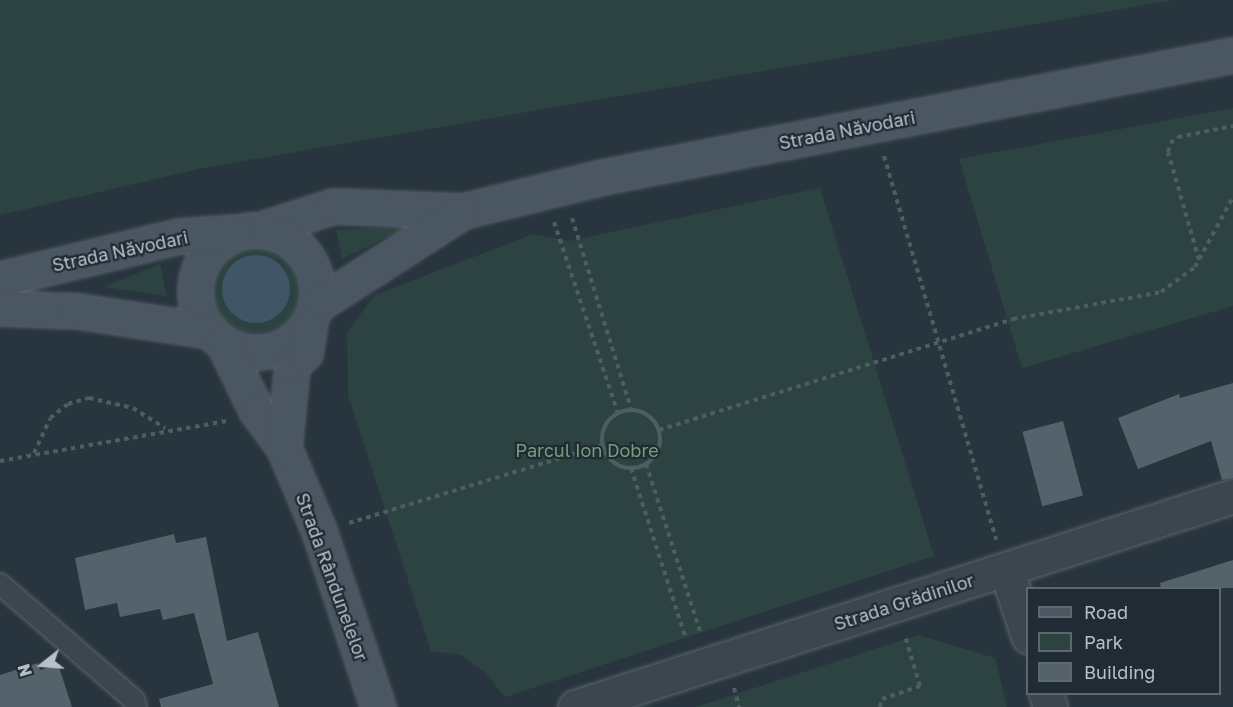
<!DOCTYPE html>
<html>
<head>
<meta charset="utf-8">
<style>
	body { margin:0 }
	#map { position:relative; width:1233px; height:707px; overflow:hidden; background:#28353e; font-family:"Golos Text",sans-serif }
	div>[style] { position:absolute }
	.green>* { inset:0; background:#2d4341 }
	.round { border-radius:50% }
	.water>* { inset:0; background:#405566 }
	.building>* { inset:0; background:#54626b; transform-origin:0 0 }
	.path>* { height:4px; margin-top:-2px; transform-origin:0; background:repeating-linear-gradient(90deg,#4c5f5f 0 4.5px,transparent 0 9px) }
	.path>.ring { margin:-2px; padding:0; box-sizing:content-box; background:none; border:4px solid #4c5f5f; border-radius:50% }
	.roads { filter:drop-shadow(0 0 2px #5a646c) drop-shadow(0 0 2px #5a646c) }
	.lane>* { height:20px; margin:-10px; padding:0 10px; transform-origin:10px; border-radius:10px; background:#3c464f }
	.street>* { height:33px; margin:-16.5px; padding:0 16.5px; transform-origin:16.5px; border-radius:16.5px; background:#3c464f }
	.secondary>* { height:33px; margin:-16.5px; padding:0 16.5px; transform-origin:16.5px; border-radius:16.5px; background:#4a5661 }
	.secondary>.ring { margin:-16.5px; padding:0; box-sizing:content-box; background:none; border:33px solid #4a5661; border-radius:50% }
	span { translate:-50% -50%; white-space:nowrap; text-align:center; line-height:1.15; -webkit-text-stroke:4.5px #212b34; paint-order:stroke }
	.street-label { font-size:18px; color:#b8c1c9 }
	.park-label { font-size:18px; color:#799d7c }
	.legend { position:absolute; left:1026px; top:587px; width:195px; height:108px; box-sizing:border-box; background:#212b34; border:2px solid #5d6770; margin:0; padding:8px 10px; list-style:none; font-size:18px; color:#b8c1c9 }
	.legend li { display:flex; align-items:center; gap:12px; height:30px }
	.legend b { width:30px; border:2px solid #5d6770 }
	.north { position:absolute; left:12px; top:635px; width:60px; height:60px; -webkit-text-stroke:4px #212b34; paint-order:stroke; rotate:253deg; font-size:16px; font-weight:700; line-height:24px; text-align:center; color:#b8c1c9 }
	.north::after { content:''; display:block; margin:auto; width:21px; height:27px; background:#b8c1c9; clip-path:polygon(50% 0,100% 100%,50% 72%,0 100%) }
</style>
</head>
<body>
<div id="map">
	<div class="green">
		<i style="clip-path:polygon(0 0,1174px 0,203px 168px,0 215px)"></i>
		<i style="clip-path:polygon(1233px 108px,1233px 306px,1022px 368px,959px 159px)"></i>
		<i style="clip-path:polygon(820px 188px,934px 556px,505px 697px,485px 672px,461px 655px,431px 651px,348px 395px,347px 332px,375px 295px,533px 234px,569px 241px)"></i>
		<i style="clip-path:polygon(411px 226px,342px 259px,336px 230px)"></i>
		<i class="round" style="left:212px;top:245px;width:88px;height:88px"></i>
		<i style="clip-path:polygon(160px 264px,167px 296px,103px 287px)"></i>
		<i style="clip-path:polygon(918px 635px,995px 658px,1007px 707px,696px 707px)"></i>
	</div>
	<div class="water">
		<i class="round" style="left:222px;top:255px;width:68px;height:68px"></i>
	</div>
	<div class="building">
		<i style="clip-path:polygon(1233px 383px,1233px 478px,1222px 480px,1211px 441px,1138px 469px,1118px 418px,1179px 394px,1180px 398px)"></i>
		<i style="left:1063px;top:421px;width:77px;height:42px;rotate:75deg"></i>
		<i style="clip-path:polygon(174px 534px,176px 543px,206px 537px,227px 641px,258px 632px,279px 707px,161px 707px,159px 699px,213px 684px,194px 613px,163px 620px,160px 609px,120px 617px,117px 603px,85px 610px,75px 558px)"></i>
		<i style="clip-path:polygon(1233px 560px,1233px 588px,1161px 588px,1160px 583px)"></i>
		<i style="clip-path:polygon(38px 663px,40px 670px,58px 664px,72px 707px,0 707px,0 675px)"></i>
	</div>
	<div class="path">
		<i style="left:884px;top:156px;width:400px;rotate:73.7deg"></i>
		<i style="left:572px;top:218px;width:200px;rotate:72.8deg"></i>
		<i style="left:554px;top:222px;width:201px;rotate:71.5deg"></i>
		<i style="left:1199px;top:260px;width:112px;rotate:-106deg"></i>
		<i style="left:1168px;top:152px;width:9px;rotate:-77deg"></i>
		<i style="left:1170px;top:143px;width:10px;rotate:-37deg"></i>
		<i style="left:1178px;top:137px;width:56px;rotate:-11.3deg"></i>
		<i class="ring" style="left:602px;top:410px;width:54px;height:54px"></i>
		<i style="left:659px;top:430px;width:371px;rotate:-17.4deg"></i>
		<i style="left:1013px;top:319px;width:150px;rotate:-10.3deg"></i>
		<i style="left:1161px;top:292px;width:42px;rotate:-36.3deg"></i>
		<i style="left:1195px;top:267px;width:80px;rotate:-61.5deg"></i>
		<i style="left:34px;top:453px;width:38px;rotate:-65deg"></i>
		<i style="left:50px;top:418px;width:23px;rotate:-38deg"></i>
		<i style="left:68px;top:404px;width:22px;rotate:-16deg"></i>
		<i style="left:89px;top:398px;width:45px;rotate:12.8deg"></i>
		<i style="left:133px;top:408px;width:38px;rotate:32deg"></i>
		<i style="left:0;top:461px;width:230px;rotate:-10deg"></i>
		<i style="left:646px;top:464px;width:179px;rotate:72.1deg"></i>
		<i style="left:631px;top:468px;width:180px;rotate:72.2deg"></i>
		<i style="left:349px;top:523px;width:266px;rotate:-17.1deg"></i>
		<i style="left:734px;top:688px;width:20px;rotate:75deg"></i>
		<i style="left:880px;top:707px;width:8px;rotate:-76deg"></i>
		<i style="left:882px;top:699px;width:40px;rotate:-18.9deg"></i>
		<i style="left:920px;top:686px;width:52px;rotate:-106.7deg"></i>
	</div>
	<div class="roads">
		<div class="lane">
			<i style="left:0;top:584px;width:177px;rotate:40.9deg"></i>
			<i style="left:134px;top:700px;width:7px;rotate:74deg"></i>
		</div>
		<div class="street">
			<i style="left:1006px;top:569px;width:71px;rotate:71.8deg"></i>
			<i style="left:1046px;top:694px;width:14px;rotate:73deg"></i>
			<i style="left:575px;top:707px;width:691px;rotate:-17.78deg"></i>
		</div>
		<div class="secondary">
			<i style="left:262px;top:229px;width:75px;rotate:-17.9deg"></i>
			<i style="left:333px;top:206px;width:130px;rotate:2.2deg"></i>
			<i style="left:463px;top:211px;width:143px;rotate:-13.7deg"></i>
			<i style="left:602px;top:177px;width:643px;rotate:-10.94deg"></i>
			<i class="ring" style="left:195px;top:230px;width:89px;height:89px"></i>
			<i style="left:0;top:279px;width:184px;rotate:-13.5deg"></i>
			<i style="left:179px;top:236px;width:58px;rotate:-3.9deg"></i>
			<i style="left:315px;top:306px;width:176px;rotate:-32.7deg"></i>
			<i style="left:0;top:308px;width:78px;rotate:2.2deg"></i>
			<i style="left:78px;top:311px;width:134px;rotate:8.6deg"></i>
			<i style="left:223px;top:342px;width:76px;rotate:64.1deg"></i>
			<i style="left:256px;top:410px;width:47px;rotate:53.6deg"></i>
			<i style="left:284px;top:448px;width:90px;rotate:67.1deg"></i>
			<i style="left:319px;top:531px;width:186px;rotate:71.5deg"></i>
			<i style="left:284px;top:448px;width:83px;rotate:-84.5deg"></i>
			<i style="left:292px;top:365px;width:18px;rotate:-43deg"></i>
			<i style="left:305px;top:353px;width:26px;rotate:-81deg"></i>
		</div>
	</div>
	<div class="street-label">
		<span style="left:847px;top:130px;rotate:-11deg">Strada Năvodari</span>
		<span style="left:120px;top:251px;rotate:-12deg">Strada Năvodari</span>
		<span style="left:332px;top:577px;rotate:70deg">Strada Rândunelelor</span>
		<span style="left:904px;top:602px;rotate:-18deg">Strada Grădinilor</span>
	</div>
	<div class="park-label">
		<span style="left:587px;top:450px">Parcul Ion Dobre</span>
	</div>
	<ul class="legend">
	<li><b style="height:8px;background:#4a5661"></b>Road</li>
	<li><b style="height:16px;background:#2d4341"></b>Park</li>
	<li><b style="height:16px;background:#54626b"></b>Building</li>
	</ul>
	<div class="north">N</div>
</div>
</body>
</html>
